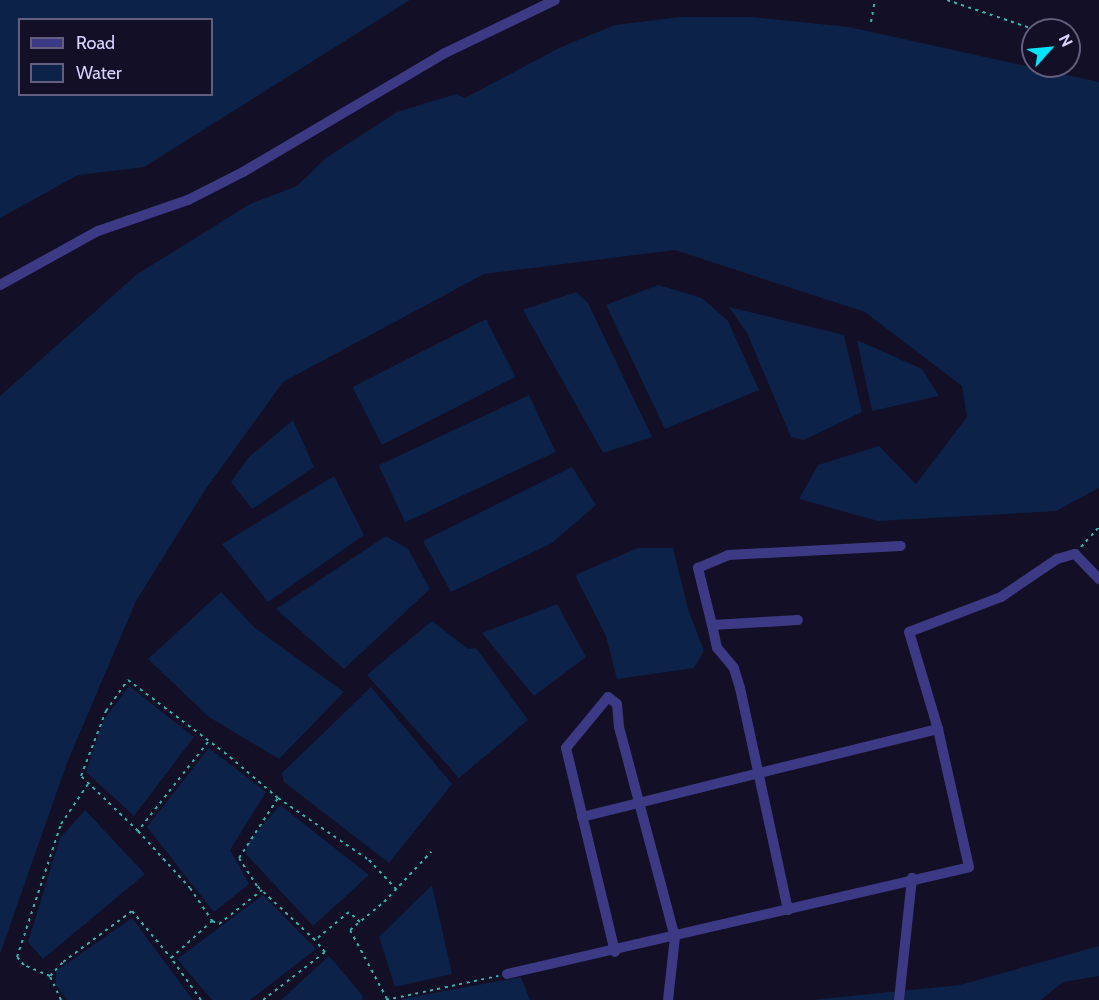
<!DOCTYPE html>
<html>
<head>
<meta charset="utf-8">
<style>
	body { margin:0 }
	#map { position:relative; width:1099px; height:1000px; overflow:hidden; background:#130f26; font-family:Cabin,sans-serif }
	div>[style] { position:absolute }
	.water>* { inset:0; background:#0c2248; transform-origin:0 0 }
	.path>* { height:2px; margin-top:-1px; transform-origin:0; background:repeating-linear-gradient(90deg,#2fb8b0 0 3px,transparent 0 7.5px) }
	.minor>* { height:10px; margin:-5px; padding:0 5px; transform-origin:5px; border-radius:5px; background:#3d3a85 }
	span { translate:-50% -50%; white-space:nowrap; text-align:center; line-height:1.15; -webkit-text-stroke:4.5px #130f26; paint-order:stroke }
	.legend { position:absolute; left:18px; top:18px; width:195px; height:78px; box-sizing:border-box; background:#130f26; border:2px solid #625e7d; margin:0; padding:8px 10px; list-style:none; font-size:18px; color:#d9d4ff }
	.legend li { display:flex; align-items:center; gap:12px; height:30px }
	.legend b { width:30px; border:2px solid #625e7d }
	.north { position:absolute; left:1021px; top:18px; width:60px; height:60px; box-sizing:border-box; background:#130f26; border:2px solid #625e7d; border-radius:50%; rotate:63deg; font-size:16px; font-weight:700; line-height:24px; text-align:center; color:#d9d4ff }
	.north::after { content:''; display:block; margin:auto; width:21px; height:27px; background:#00e5ff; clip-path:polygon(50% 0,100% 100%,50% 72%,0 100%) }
</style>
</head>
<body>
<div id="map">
	<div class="water">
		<i style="clip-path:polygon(evenodd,0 0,410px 0,144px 167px,78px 175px,0 218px,0 0,20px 20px,212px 20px,212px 94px,20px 94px,20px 20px)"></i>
		<i style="clip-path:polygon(680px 17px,752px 17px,849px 27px,1099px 82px,1099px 488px,1056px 511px,878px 521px,799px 499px,818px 465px,879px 446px,916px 484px,967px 417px,962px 386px,865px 312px,675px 250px,484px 274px,283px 382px,205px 490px,136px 601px,67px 763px,0 954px,0 396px,136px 275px,250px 204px,297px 186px,326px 158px,397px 112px,456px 94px,465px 98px,561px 47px,615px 25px)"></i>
		<i style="clip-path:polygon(658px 285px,702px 298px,728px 321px,759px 390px,665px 429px,606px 305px)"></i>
		<i style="clip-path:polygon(576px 292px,588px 303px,652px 437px,603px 453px,523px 310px)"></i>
		<i style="clip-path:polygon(729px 307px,844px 335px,862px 412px,804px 440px,791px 437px,747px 333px)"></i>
		<i style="left:486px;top:319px;width:65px;height:150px;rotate:63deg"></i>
		<i style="clip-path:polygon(857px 340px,922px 369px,939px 396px,872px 411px)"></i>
		<i style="left:529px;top:395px;width:63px;height:166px;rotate:65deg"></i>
		<i style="clip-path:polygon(293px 420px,314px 467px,252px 509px,231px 482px,249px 457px)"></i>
		<i style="clip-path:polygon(572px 467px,596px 505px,552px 543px,451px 592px,423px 541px)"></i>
		<i style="clip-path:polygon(334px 476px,364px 535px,268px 602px,222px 544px)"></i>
		<i style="clip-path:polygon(386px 536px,408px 549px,430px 589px,344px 669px,276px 609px)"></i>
		<i style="clip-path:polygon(638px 548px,673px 548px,688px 609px,704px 651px,694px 668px,617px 679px,606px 636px,575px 575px)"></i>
		<i style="clip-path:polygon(221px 592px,255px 628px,344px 692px,279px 759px,209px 717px,148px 659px)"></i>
		<i style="clip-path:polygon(557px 604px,586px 657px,534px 696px,482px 633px)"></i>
		<i style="clip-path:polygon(432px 621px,468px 649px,476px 648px,528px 720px,459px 778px,367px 675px)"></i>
		<i style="clip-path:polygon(129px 686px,194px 737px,134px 816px,86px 772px,103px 721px)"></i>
		<i style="clip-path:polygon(371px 687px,452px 784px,389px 863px,284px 782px,282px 773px)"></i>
		<i style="clip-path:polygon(209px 748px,266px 792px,230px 850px,249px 884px,214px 912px,147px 827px)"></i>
		<i style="clip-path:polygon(280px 805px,369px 875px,313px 926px,246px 854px,247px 844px)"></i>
		<i style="clip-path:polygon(85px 810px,145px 874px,43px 959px,28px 942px,60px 838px)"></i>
		<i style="clip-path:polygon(432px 885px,452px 974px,395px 987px,379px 937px)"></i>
		<i style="clip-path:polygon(263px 895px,316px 949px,250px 1000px,212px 1000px,177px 959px)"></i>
		<i style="clip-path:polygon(132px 918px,193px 1000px,67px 1000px,56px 985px,56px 971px)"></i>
		<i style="clip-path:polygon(1099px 946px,1099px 976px,1063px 982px,1041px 1000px,811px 1000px,960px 985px)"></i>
		<i style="clip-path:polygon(329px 956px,363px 996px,362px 1000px,281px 1000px)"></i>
		<i style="clip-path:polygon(521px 977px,530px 1000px,400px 1000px,401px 999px)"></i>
	</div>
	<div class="path">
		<i style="left:947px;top:0;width:94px;rotate:18.6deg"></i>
		<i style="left:871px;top:22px;width:22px;rotate:-80deg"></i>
		<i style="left:1081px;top:547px;width:27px;rotate:-48deg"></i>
		<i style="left:208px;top:742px;width:113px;rotate:128.2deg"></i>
		<i style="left:138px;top:831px;width:79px;rotate:-136deg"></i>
		<i style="left:81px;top:776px;width:70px;rotate:-69deg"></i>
		<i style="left:106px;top:711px;width:38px;rotate:-55deg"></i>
		<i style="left:128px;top:680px;width:128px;rotate:37deg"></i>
		<i style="left:230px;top:757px;width:63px;rotate:40.5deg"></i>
		<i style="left:138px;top:831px;width:77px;rotate:47.6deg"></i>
		<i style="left:190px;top:888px;width:40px;rotate:56deg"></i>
		<i style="left:212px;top:921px;width:8px;rotate:23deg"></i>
		<i style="left:219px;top:924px;width:55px;rotate:-38.3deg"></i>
		<i style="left:360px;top:922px;width:15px;rotate:-138deg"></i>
		<i style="left:349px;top:912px;width:44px;rotate:140.5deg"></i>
		<i style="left:315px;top:940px;width:79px;rotate:-137deg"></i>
		<i style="left:257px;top:886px;width:33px;rotate:-123deg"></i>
		<i style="left:239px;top:858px;width:72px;rotate:-57deg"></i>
		<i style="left:278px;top:798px;width:110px;rotate:34.3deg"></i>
		<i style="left:369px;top:860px;width:40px;rotate:47deg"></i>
		<i style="left:50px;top:976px;width:28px;rotate:-157deg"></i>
		<i style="left:24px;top:965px;width:11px;rotate:-131deg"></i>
		<i style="left:17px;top:957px;width:140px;rotate:-71.7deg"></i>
		<i style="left:61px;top:824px;width:48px;rotate:-56deg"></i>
		<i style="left:387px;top:999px;width:78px;rotate:-118.2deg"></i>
		<i style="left:350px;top:930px;width:44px;rotate:-39.5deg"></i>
		<i style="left:384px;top:902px;width:69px;rotate:-46.8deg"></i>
		<i style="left:61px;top:1000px;width:26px;rotate:-115deg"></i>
		<i style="left:50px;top:976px;width:19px;rotate:-47deg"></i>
		<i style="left:63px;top:962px;width:86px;rotate:-36.5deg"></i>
		<i style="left:132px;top:911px;width:61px;rotate:50.3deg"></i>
		<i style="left:201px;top:1000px;width:52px;rotate:-125.5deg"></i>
		<i style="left:171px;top:958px;width:55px;rotate:-42.1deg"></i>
		<i style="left:263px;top:1000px;width:78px;rotate:-37.7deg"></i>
		<i style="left:325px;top:952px;width:16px;rotate:-130deg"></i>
		<i style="left:386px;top:1000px;width:115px;rotate:-12.1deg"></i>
	</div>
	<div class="minor">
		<i style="left:0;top:285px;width:112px;rotate:-28.9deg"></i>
		<i style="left:98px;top:231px;width:95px;rotate:-19deg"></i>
		<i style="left:188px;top:200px;width:62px;rotate:-27deg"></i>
		<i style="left:243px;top:172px;width:232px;rotate:-30.5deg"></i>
		<i style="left:443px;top:54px;width:124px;rotate:-25.7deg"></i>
		<i style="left:712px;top:625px;width:59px;rotate:-103.8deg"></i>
		<i style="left:698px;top:568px;width:33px;rotate:-23deg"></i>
		<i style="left:728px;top:555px;width:173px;rotate:-3deg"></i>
		<i style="left:582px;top:817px;width:367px;rotate:-13.9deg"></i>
		<i style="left:788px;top:910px;width:227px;rotate:-102.2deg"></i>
		<i style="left:740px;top:688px;width:21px;rotate:-107deg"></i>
		<i style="left:734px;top:668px;width:26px;rotate:-130deg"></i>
		<i style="left:717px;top:648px;width:24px;rotate:-102deg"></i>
		<i style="left:712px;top:625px;width:86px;rotate:-3.3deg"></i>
		<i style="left:615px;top:952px;width:210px;rotate:-103.5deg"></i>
		<i style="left:566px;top:748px;width:66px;rotate:-50.5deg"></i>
		<i style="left:608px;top:697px;width:11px;rotate:38deg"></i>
		<i style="left:617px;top:704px;width:23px;rotate:85deg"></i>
		<i style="left:619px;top:727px;width:217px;rotate:75.1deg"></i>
		<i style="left:675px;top:937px;width:63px;rotate:96.3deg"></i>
		<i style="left:507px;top:974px;width:474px;rotate:-13deg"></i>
		<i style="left:969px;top:867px;width:141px;rotate:-102.7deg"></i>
		<i style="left:938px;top:729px;width:101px;rotate:-106.6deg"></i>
		<i style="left:909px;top:632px;width:98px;rotate:-20.8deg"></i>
		<i style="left:1001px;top:597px;width:68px;rotate:-34.2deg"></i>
		<i style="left:1057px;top:559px;width:19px;rotate:-16deg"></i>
		<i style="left:1075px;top:554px;width:35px;rotate:46deg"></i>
		<i style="left:899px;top:1000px;width:123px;rotate:-83.9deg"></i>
	</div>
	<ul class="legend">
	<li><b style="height:8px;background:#3d3a85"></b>Road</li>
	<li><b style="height:16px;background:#0c2248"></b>Water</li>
	</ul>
	<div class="north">N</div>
</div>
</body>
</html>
